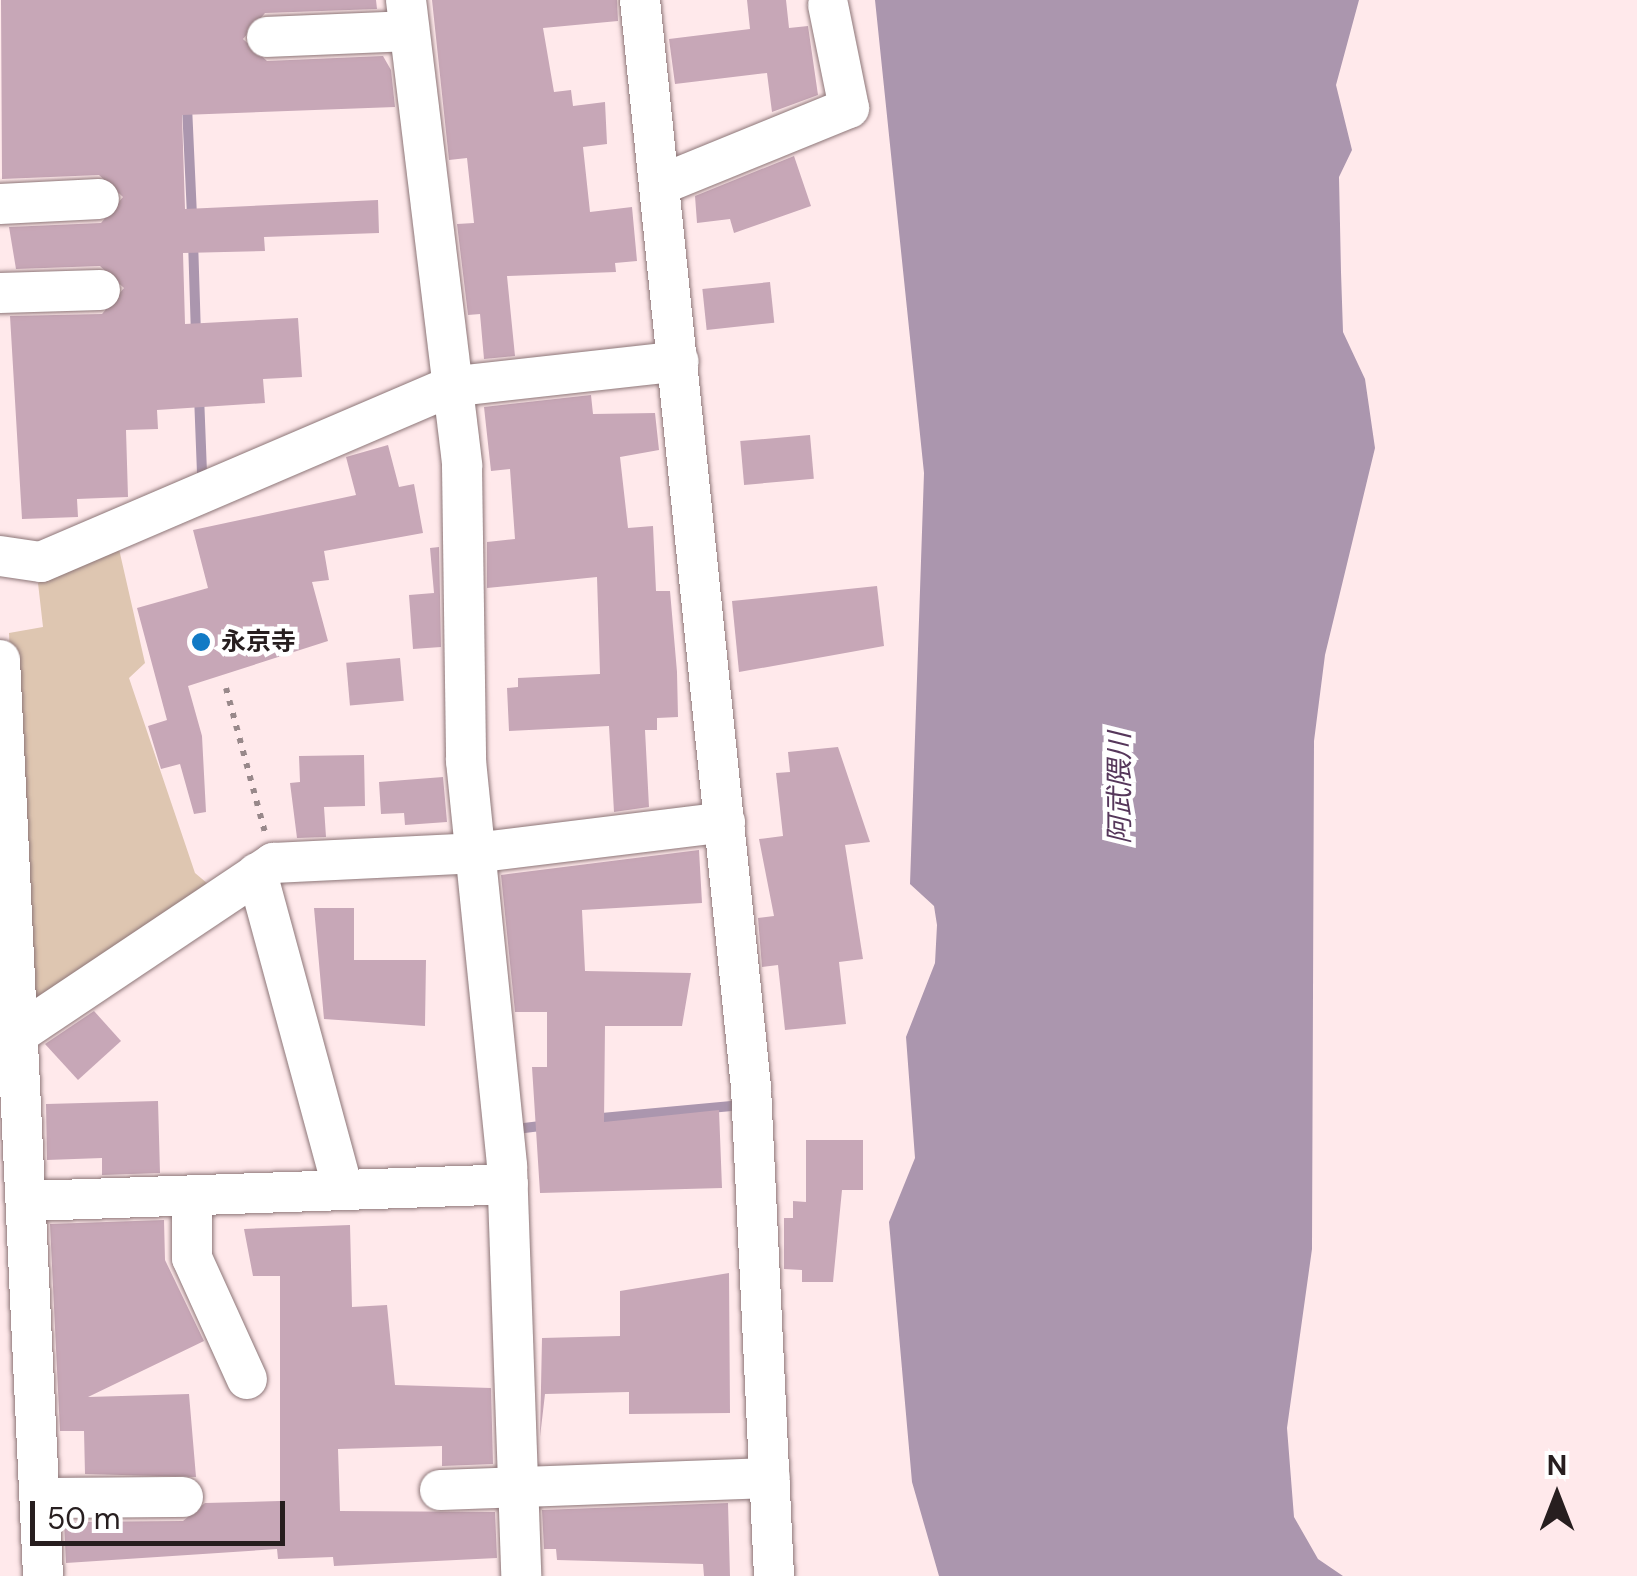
<!DOCTYPE html>
<html>
<head>
<meta charset="utf-8">
<style>
	body { margin:0 }
	#map { position:relative; width:1637px; height:1576px; overflow:hidden; background:#ffe9eb; font-family:"DM Sans","Noto Sans JP",sans-serif }
	div>[style] { position:absolute }
	.green>* { inset:0; background:#dec6b1 }
	.water>* { inset:0; background:#ab96ae }
	.stream>* { height:10px; margin:-5px; padding:0 5px; transform-origin:5px; border-radius:5px; background:#ab96ae }
	.building>* { inset:0; background:#c7a7b7; transform-origin:0 0 }
	.path>* { height:6px; margin-top:-3px; transform-origin:0; background:repeating-linear-gradient(90deg,#98888a 0 5px,transparent 0 13px) }
	.roads { filter:drop-shadow(0 0 2px #8d7678) drop-shadow(0 0 2px #8d7678) }
	.street>* { height:40px; margin:-20px; padding:0 20px; transform-origin:20px; border-radius:20px; background:#fff }
	.dots>* { width:28px; height:28px; translate:-50% -50%; box-sizing:border-box; border:5px solid #fff; border-radius:50% }
	span { translate:-50% -50%; white-space:nowrap; text-align:center; line-height:1.15; -webkit-text-stroke:9px #fff; paint-order:stroke }
	.poi-label { font-size:25px; color:#271e1f; font-weight:700 }
	.left { translate:0 -50%; text-align:left }
	.water-label { font-size:28px; color:#56375b; font-style:italic }
	.north { position:absolute; left:1507px; top:1446px; width:100px; height:100px; -webkit-text-stroke:8px #fff; paint-order:stroke; rotate:0deg; font-size:28px; font-weight:700; line-height:40px; text-align:center; color:#271e1f }
	.north::after { content:''; display:block; margin:auto; width:35px; height:45px; background:#271e1f; clip-path:polygon(50% 0,100% 100%,50% 72%,0 100%) }
	.scale { position:absolute; left:30px; top:1501px; width:255px; height:45px; box-sizing:border-box; border:5px solid #271e1f; border-top:0; padding-left:12px; font-size:30px; line-height:35px; white-space:nowrap; color:#271e1f; -webkit-text-stroke:8px #fff; paint-order:stroke }
</style>
</head>
<body>
<div id="map">
	<div class="green">
		<i style="clip-path:polygon(119px 549px,145px 663px,129px 678px,195px 873px,214px 889px,39px 1006px,24px 998px,9px 633px,43px 627px,38px 583px)"></i>
	</div>
	<div class="water">
		<i style="clip-path:polygon(875px 0,1359px 0,1336px 85px,1352px 150px,1339px 177px,1341px 272px,1343px 332px,1365px 379px,1375px 448px,1325px 655px,1314px 741px,1312px 1249px,1287px 1428px,1294px 1517px,1318px 1559px,1343px 1576px,939px 1576px,912px 1482px,889px 1222px,915px 1158px,906px 1037px,935px 963px,937px 925px,934px 906px,910px 884px,924px 473px)"></i>
	</div>
	<div class="stream">
		<i style="left:187px;top:106px;width:112px;rotate:87.4deg"></i>
		<i style="left:193px;top:240px;width:93px;rotate:88.2deg"></i>
		<i style="left:199px;top:395px;width:79px;rotate:87.8deg"></i>
		<i style="left:591px;top:1119px;width:152px;rotate:-5.3deg"></i>
		<i style="left:516px;top:1129px;width:33px;rotate:-7deg"></i>
	</div>
	<div class="building">
		<i style="clip-path:polygon(1px 0,376px 0,377px 9px,265px 13px,243px 39px,267px 61px,383px 56px,391px 70px,395px 107px,182px 115px,185px 209px,378px 200px,379px 233px,264px 237px,265px 251px,183px 253px,185px 324px,298px 318px,302px 377px,263px 379px,265px 403px,157px 410px,158px 429px,126px 430px,128px 497px,77px 499px,78px 517px,22px 519px,10px 316px,102px 314px,124px 288px,100px 266px,16px 269px,9px 227px,101px 223px,123px 197px,99px 175px,2px 179px)"></i>
		<i style="clip-path:polygon(432px 0,617px 0,618px 21px,543px 28px,554px 92px,571px 90px,573px 106px,605px 102px,607px 144px,583px 147px,590px 212px,632px 207px,637px 261px,615px 263px,616px 272px,507px 276px,515px 356px,484px 359px,480px 314px,468px 315px,457px 224px,474px 223px,467px 158px,449px 160px)"></i>
		<i style="clip-path:polygon(747px 0,786px 0,789px 28px,808px 26px,818px 95px,772px 112px,767px 73px,675px 84px,669px 39px,750px 29px)"></i>
		<i style="clip-path:polygon(794px 156px,811px 206px,734px 233px,730px 219px,697px 223px,695px 196px)"></i>
		<i style="left:770px;top:282px;width:41px;height:68px;rotate:84deg"></i>
		<i style="clip-path:polygon(591px 395px,593px 414px,655px 413px,659px 450px,620px 457px,628px 528px,653px 526px,656px 591px,670px 591px,677px 672px,678px 717px,657px 718px,657px 730px,645px 730px,649px 807px,614px 812px,609px 726px,509px 731px,507px 688px,518px 687px,518px 678px,600px 674px,597px 577px,487px 588px,487px 542px,515px 539px,510px 469px,491px 471px,484px 407px)"></i>
		<i style="left:810px;top:435px;width:44px;height:70px;rotate:85deg"></i>
		<i style="clip-path:polygon(388px 445px,399px 487px,414px 484px,423px 533px,324px 551px,329px 580px,312px 582px,328px 641px,188px 686px,202px 736px,206px 812px,194px 814px,180px 764px,161px 769px,148px 726px,167px 720px,137px 608px,208px 588px,193px 530px,356px 495px,346px 457px)"></i>
		<i style="clip-path:polygon(439px 547px,441px 647px,413px 649px,409px 595px,434px 593px,430px 548px)"></i>
		<i style="clip-path:polygon(877px 586px,884px 646px,739px 672px,732px 601px)"></i>
		<i style="left:400px;top:658px;width:43px;height:54px;rotate:85deg"></i>
		<i style="clip-path:polygon(838px 747px,870px 842px,845px 845px,863px 959px,839px 962px,846px 1024px,785px 1030px,778px 965px,762px 967px,758px 918px,774px 916px,759px 839px,783px 836px,776px 773px,790px 772px,788px 752px)"></i>
		<i style="clip-path:polygon(364px 755px,365px 806px,324px 807px,326px 837px,297px 838px,290px 783px,300px 782px,299px 756px)"></i>
		<i style="clip-path:polygon(443px 777px,447px 822px,405px 825px,404px 813px,381px 814px,379px 782px)"></i>
		<i style="clip-path:polygon(699px 850px,702px 903px,582px 910px,585px 971px,691px 973px,682px 1026px,605px 1026px,604px 1122px,719px 1110px,722px 1188px,540px 1193px,532px 1067px,547px 1067px,547px 1012px,515px 1012px,501px 875px)"></i>
		<i style="clip-path:polygon(314px 908px,354px 908px,354px 960px,426px 960px,425px 1026px,324px 1019px)"></i>
		<i style="clip-path:polygon(94px 1011px,121px 1041px,78px 1080px,45px 1044px)"></i>
		<i style="clip-path:polygon(158px 1101px,160px 1173px,102px 1175px,102px 1158px,47px 1160px,46px 1104px)"></i>
		<i style="clip-path:polygon(806px 1140px,863px 1140px,863px 1190px,842px 1190px,833px 1282px,802px 1282px,802px 1270px,784px 1269px,784px 1218px,793px 1218px,793px 1201px,806px 1202px)"></i>
		<i style="clip-path:polygon(164px 1220px,165px 1260px,204px 1341px,88px 1397px,189px 1394px,196px 1477px,85px 1474px,84px 1431px,60px 1431px,50px 1224px)"></i>
		<i style="clip-path:polygon(350px 1225px,352px 1307px,387px 1305px,395px 1385px,491px 1388px,493px 1464px,442px 1466px,442px 1446px,338px 1449px,340px 1511px,495px 1512px,497px 1558px,334px 1566px,333px 1557px,278px 1559px,277px 1549px,66px 1563px,64px 1522px,183px 1521px,205px 1503px,280px 1501px,280px 1276px,253px 1276px,244px 1229px)"></i>
		<i style="clip-path:polygon(729px 1273px,730px 1413px,629px 1414px,629px 1392px,545px 1394px,540px 1437px,542px 1338px,620px 1336px,620px 1291px)"></i>
		<i style="clip-path:polygon(728px 1503px,730px 1576px,704px 1576px,703px 1564px,557px 1560px,556px 1549px,544px 1549px,542px 1510px)"></i>
	</div>
	<div class="path">
		<i style="left:226px;top:688px;width:150px;rotate:74.9deg"></i>
	</div>
	<div class="roads">
		<div class="street">
			<i style="left:406px;top:0;width:469px;rotate:83.1deg"></i>
			<i style="left:462px;top:466px;width:295px;rotate:89.2deg"></i>
			<i style="left:466px;top:761px;width:407px;rotate:84.2deg"></i>
			<i style="left:507px;top:1166px;width:410px;rotate:88deg"></i>
			<i style="left:640px;top:0;width:1094px;rotate:84.17deg"></i>
			<i style="left:751px;top:1088px;width:489px;rotate:87.3deg"></i>
			<i style="left:267px;top:37px;width:142px;rotate:-2.4deg"></i>
			<i style="left:660px;top:185px;width:204px;rotate:-22.2deg"></i>
			<i style="left:849px;top:108px;width:105px;rotate:-101.5deg"></i>
			<i style="left:0;top:204px;width:99px;rotate:-2.9deg"></i>
			<i style="left:0;top:293px;width:100px;rotate:-1.7deg"></i>
			<i style="left:0;top:556px;width:41px;rotate:8.3deg"></i>
			<i style="left:41px;top:562px;width:444px;rotate:-23.2deg"></i>
			<i style="left:449px;top:387px;width:231px;rotate:-6.4deg"></i>
			<i style="left:0;top:660px;width:917px;rotate:87.31deg"></i>
			<i style="left:257px;top:873px;width:328px;rotate:74.8deg"></i>
			<i style="left:0;top:1046px;width:329px;rotate:-33.8deg"></i>
			<i style="left:273px;top:863px;width:201px;rotate:-2.8deg"></i>
			<i style="left:474px;top:853px;width:253px;rotate:-7deg"></i>
			<i style="left:192px;top:1196px;width:62px;rotate:90deg"></i>
			<i style="left:192px;top:1258px;width:133px;rotate:65.6deg"></i>
			<i style="left:30px;top:1201px;width:478px;rotate:-2deg"></i>
			<i style="left:440px;top:1490px;width:330px;rotate:-2.1deg"></i>
			<i style="left:40px;top:1498px;width:143px;rotate:-0.4deg"></i>
		</div>
	</div>
	<div class="dots">
		<i style="left:201px;top:642px;background:#117ac5"></i>
	</div>
	<div class="poi-label">
		<span class="left" style="left:221px;top:642px">永京寺</span>
	</div>
	<div class="water-label">
		<span style="left:1120px;top:788px;rotate:-90deg">阿武隈川</span>
	</div>
	<div class="north">N</div>
	<div class="scale">50 m</div>
</div>
</body>
</html>
